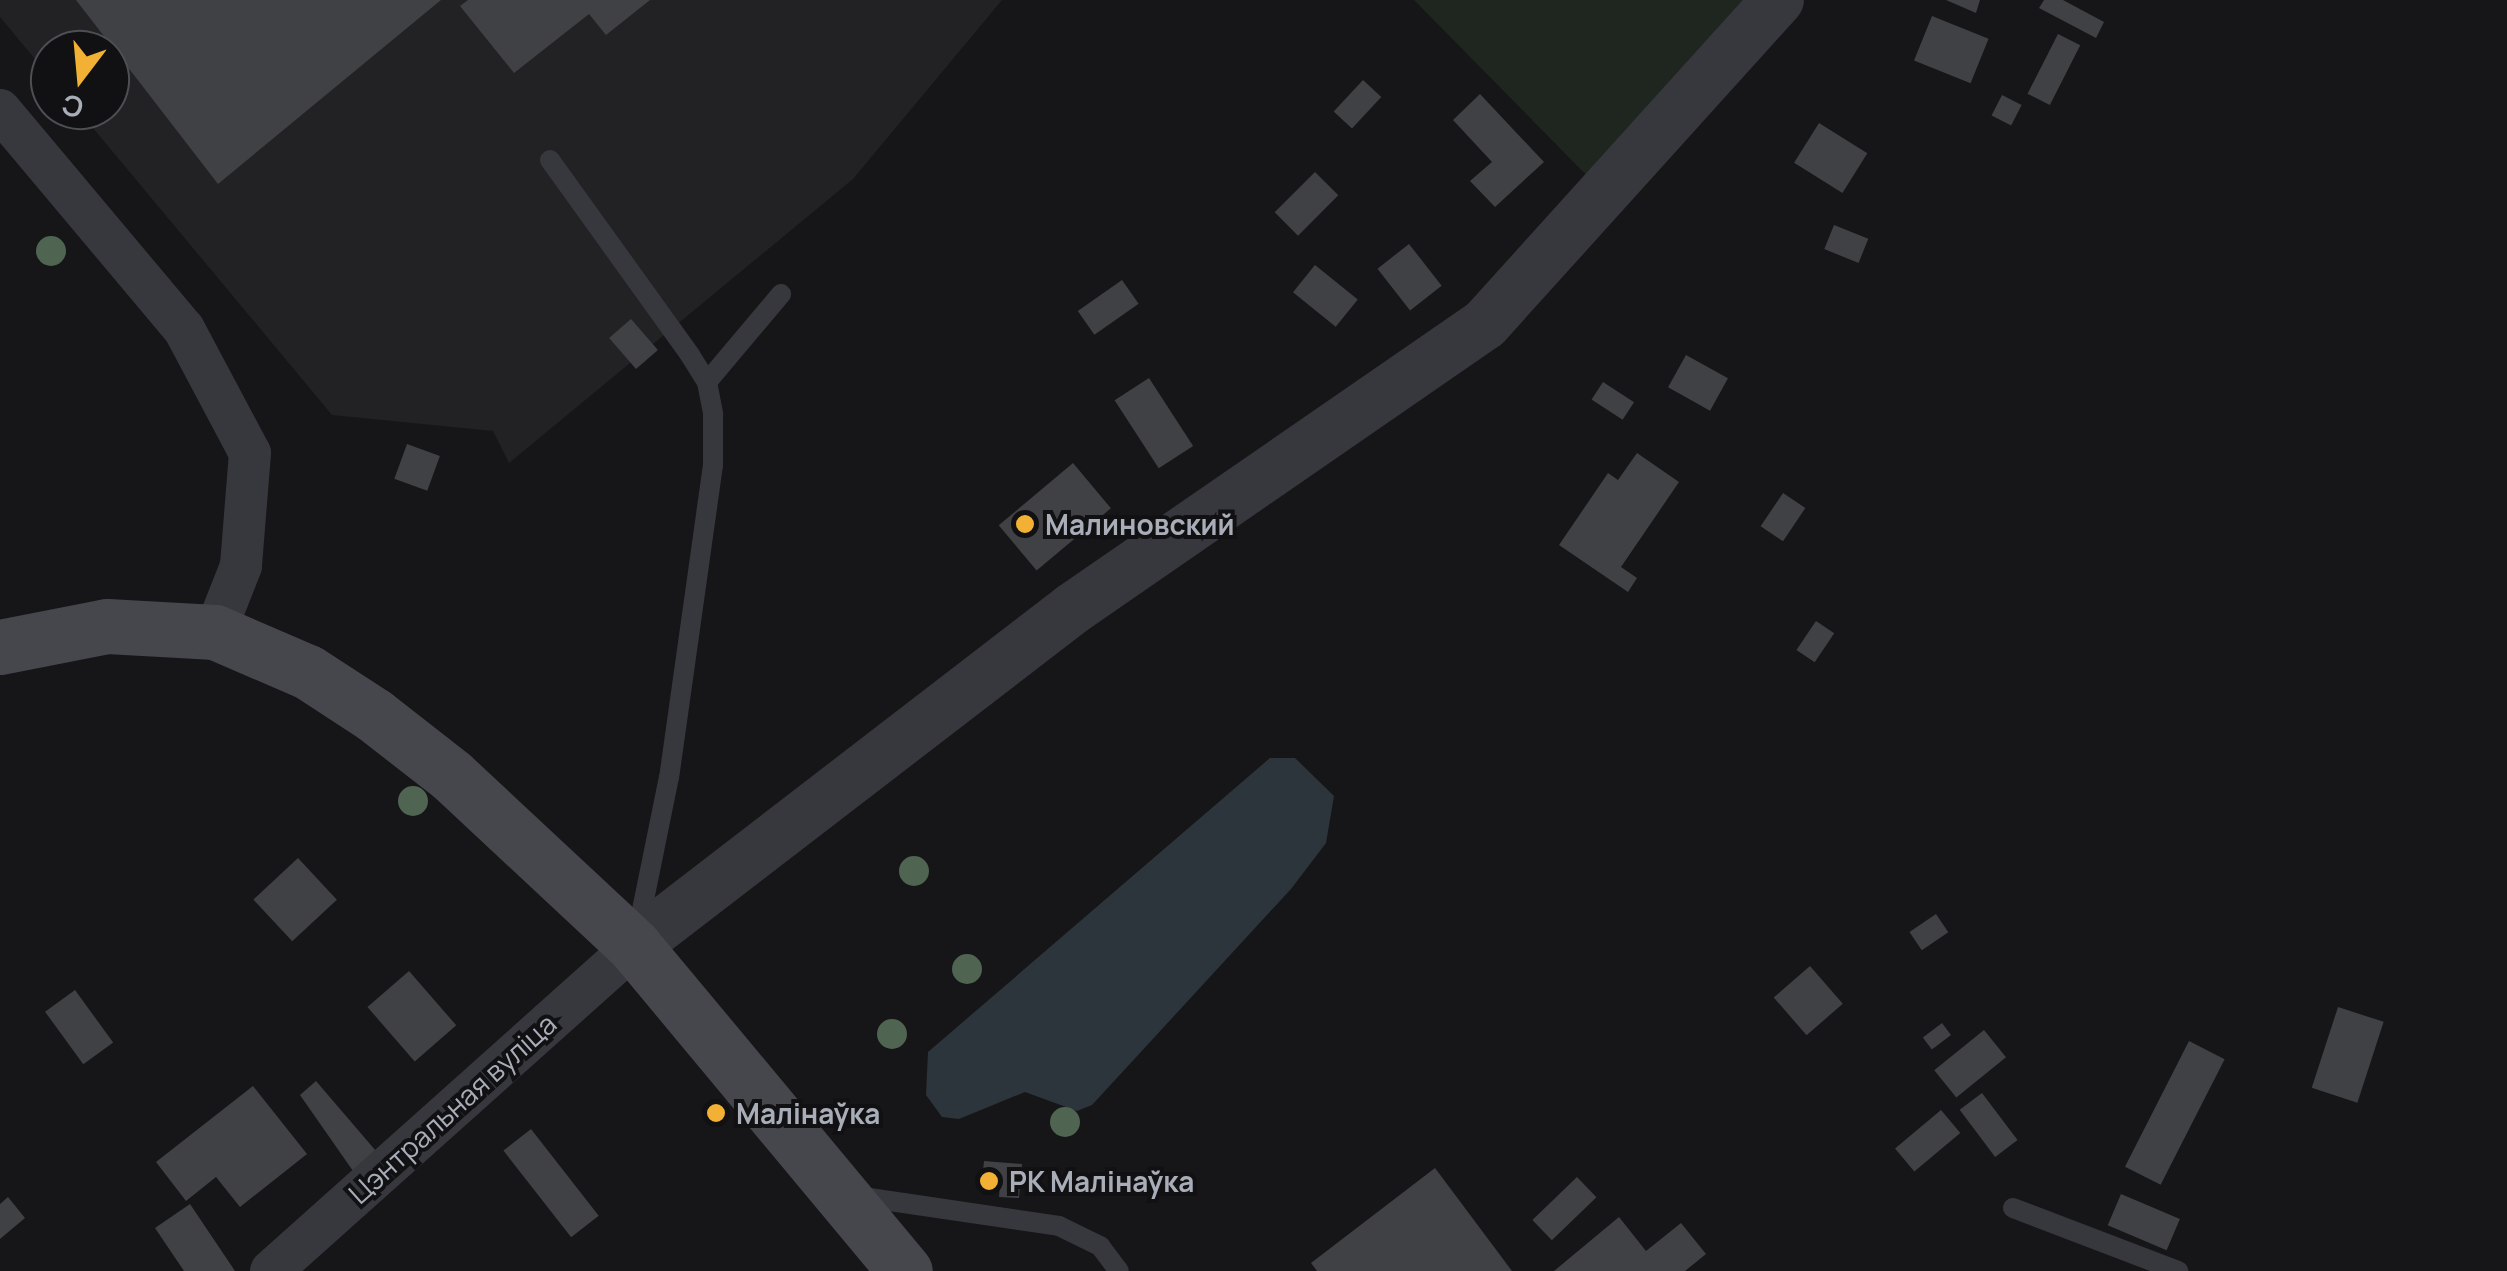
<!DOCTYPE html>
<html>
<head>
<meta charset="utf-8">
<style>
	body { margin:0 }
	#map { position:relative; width:2507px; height:1271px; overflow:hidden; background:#161618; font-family:Manrope,sans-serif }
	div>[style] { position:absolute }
	.built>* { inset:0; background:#222225 }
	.green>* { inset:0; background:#1e261f }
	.water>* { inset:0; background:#2c353c }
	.building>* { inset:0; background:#404145; transform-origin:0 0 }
	.service>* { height:20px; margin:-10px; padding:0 10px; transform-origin:10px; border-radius:10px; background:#37383d }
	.minor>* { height:42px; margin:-21px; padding:0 21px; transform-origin:21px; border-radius:21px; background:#37383d }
	.tertiary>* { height:52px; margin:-26px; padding:0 26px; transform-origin:26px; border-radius:26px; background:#37383d }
	.secondary>* { height:55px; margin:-27.5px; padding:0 27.5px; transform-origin:27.5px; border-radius:27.5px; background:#45474d }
	.trees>* { width:30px; height:30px; margin:-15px; border-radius:50%; background:#506452 }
	.dots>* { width:28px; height:28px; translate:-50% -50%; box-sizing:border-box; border:5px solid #111113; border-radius:50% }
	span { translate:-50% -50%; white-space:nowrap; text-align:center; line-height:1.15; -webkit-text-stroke:8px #111113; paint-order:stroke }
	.poi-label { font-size:28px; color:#a8adb8; font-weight:700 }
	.left { translate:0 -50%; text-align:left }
	.street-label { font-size:28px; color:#a8adb8 }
	.north { position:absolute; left:30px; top:30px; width:100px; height:100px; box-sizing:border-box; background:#111113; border:2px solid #4d4f55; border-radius:50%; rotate:196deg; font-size:28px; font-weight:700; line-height:40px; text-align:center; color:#a8adb8 }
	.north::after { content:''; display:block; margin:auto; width:35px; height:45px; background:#f2b134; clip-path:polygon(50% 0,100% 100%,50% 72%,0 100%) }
</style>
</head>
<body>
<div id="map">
	<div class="built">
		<i style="clip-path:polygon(0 0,1002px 0,853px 179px,509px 463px,493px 431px,332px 415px,78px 110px,110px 110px,110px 50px,50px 50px,50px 77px,0 17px)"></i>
	</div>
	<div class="green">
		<i style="clip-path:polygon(1414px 0,1750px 0,1595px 184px)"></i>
	</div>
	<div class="water">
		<i style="clip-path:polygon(1270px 758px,1295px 758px,1334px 796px,1326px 843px,1291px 889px,1092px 1105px,1077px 1111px,1025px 1092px,959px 1119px,942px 1117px,926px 1095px,928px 1052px)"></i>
	</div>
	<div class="building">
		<i style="clip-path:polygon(76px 0,441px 0,218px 184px)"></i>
		<i style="clip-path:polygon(468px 0,650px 0,606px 35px,589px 14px,514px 73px,460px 6px)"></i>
		<i style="clip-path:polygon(1946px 0,1980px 0,1976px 13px)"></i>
		<i style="clip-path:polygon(2044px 0,2063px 0,2104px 22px,2096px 38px,2039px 8px)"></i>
		<i style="left:1932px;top:16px;width:61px;height:48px;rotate:22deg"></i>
		<i style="left:2058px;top:34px;width:25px;height:67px;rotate:27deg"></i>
		<i style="left:1363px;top:80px;width:25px;height:43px;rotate:43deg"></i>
		<i style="clip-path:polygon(1480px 94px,1544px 162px,1495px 207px,1470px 181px,1492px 162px,1453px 120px)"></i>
		<i style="left:2002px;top:95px;width:22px;height:23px;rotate:27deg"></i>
		<i style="left:1819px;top:123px;width:57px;height:47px;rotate:32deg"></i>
		<i style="left:1315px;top:172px;width:33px;height:57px;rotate:45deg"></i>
		<i style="left:1834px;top:225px;width:37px;height:26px;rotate:22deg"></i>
		<i style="left:1409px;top:244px;width:53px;height:40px;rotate:52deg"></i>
		<i style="left:1315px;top:265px;width:55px;height:35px;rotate:39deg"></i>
		<i style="left:1122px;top:280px;width:29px;height:54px;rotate:55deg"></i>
		<i style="left:631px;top:319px;width:41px;height:29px;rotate:49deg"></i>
		<i style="left:1686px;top:355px;width:48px;height:37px;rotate:29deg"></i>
		<i style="left:1149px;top:378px;width:81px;height:41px;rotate:57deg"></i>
		<i style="left:1603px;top:382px;width:37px;height:21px;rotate:33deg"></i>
		<i style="left:407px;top:444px;width:35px;height:37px;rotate:20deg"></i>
		<i style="clip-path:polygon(1637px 453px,1679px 482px,1621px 567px,1637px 578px,1628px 592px,1559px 545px,1608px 473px,1618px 480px)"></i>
		<i style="left:1073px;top:463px;width:59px;height:97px;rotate:50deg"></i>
		<i style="left:1783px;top:493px;width:27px;height:40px;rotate:34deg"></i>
		<i style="left:1816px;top:621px;width:22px;height:35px;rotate:34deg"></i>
		<i style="left:298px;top:858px;width:57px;height:61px;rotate:47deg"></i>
		<i style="left:1936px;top:914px;width:22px;height:32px;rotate:56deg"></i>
		<i style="left:1810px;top:966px;width:50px;height:48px;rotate:49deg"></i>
		<i style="left:409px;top:971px;width:72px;height:55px;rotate:49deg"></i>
		<i style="left:75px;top:990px;width:65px;height:37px;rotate:54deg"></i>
		<i style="left:2338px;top:1007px;width:48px;height:85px;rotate:18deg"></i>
		<i style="left:1942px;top:1023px;width:15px;height:24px;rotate:53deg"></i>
		<i style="left:1984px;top:1030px;width:35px;height:64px;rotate:51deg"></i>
		<i style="left:2189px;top:1041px;width:40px;height:141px;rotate:27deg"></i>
		<i style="clip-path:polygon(316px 1081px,376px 1151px,353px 1171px,300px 1095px)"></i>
		<i style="clip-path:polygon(253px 1086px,307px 1154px,240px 1207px,216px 1177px,186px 1201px,156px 1162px)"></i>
		<i style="left:1982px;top:1093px;width:59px;height:28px;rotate:53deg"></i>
		<i style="left:1941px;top:1110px;width:30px;height:60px;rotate:50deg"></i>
		<i style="left:531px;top:1129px;width:110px;height:35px;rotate:52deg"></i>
		<i style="clip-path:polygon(984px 1161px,1022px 1164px,1019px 1198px,999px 1197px,1000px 1184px,982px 1182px)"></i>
		<i style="clip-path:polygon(1435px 1168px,1512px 1271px,1317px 1271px,1311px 1263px)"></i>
		<i style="left:1577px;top:1177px;width:28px;height:62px;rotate:46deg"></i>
		<i style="left:2121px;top:1194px;width:64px;height:34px;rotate:23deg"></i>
		<i style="clip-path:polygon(8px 1197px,25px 1218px,0 1239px,0 1204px)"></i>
		<i style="clip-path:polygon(190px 1204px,235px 1271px,184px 1271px,155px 1228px)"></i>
		<i style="clip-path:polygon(1619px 1217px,1646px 1251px,1681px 1223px,1706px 1254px,1685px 1271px,1554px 1271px)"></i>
	</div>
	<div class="service">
		<i style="left:550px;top:160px;width:240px;rotate:54.3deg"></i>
		<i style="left:690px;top:355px;width:32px;rotate:58deg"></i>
		<i style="left:707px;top:382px;width:33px;rotate:79deg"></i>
		<i style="left:713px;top:414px;width:51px;rotate:90deg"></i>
		<i style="left:713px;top:465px;width:315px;rotate:98deg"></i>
		<i style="left:669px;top:777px;width:155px;rotate:101.5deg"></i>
		<i style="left:707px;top:382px;width:115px;rotate:-49.9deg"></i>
		<i style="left:856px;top:1196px;width:205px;rotate:8.4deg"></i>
		<i style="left:1059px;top:1226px;width:46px;rotate:26deg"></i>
		<i style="left:1100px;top:1246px;width:31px;rotate:53deg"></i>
		<i style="left:2013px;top:1208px;width:177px;rotate:20.9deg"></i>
	</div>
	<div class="minor">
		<i style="left:0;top:110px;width:286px;rotate:50deg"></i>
		<i style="left:184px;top:329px;width:140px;rotate:62deg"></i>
		<i style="left:250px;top:453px;width:113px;rotate:94.6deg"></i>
		<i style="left:241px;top:566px;width:71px;rotate:111.5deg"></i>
		<i style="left:271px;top:1271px;width:487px;rotate:-41.8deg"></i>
	</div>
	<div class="tertiary">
		<i style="left:634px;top:946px;width:553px;rotate:-37.57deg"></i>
		<i style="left:1072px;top:609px;width:502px;rotate:-34.61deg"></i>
		<i style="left:1485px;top:324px;width:437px;rotate:-47.9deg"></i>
	</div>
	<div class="secondary">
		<i style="left:0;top:647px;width:109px;rotate:-11.1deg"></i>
		<i style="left:107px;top:626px;width:108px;rotate:3.2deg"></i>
		<i style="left:215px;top:632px;width:101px;rotate:23.3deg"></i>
		<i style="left:308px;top:672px;width:79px;rotate:33.1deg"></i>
		<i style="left:374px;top:715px;width:99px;rotate:38deg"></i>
		<i style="left:452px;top:776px;width:249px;rotate:43deg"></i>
		<i style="left:634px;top:946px;width:423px;rotate:50.2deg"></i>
	</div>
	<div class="trees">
		<i style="left:51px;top:251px"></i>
		<i style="left:413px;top:801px"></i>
		<i style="left:914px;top:871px"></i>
		<i style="left:967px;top:969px"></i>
		<i style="left:892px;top:1034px"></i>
		<i style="left:1065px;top:1122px"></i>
	</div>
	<div class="dots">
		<i style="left:1025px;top:524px;background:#f2b134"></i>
		<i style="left:716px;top:1113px;background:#f2b134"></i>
		<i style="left:989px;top:1181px;background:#f2b134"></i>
	</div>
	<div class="poi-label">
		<span class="left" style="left:1045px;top:524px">Малиновский</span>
		<span class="left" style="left:736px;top:1113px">Малінаўка</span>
		<span class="left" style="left:1009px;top:1181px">РК Малінаўка</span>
	</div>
	<div class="street-label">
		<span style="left:452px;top:1108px;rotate:-42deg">Цэнтральная вуліца</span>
	</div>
	<div class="north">С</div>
</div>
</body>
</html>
